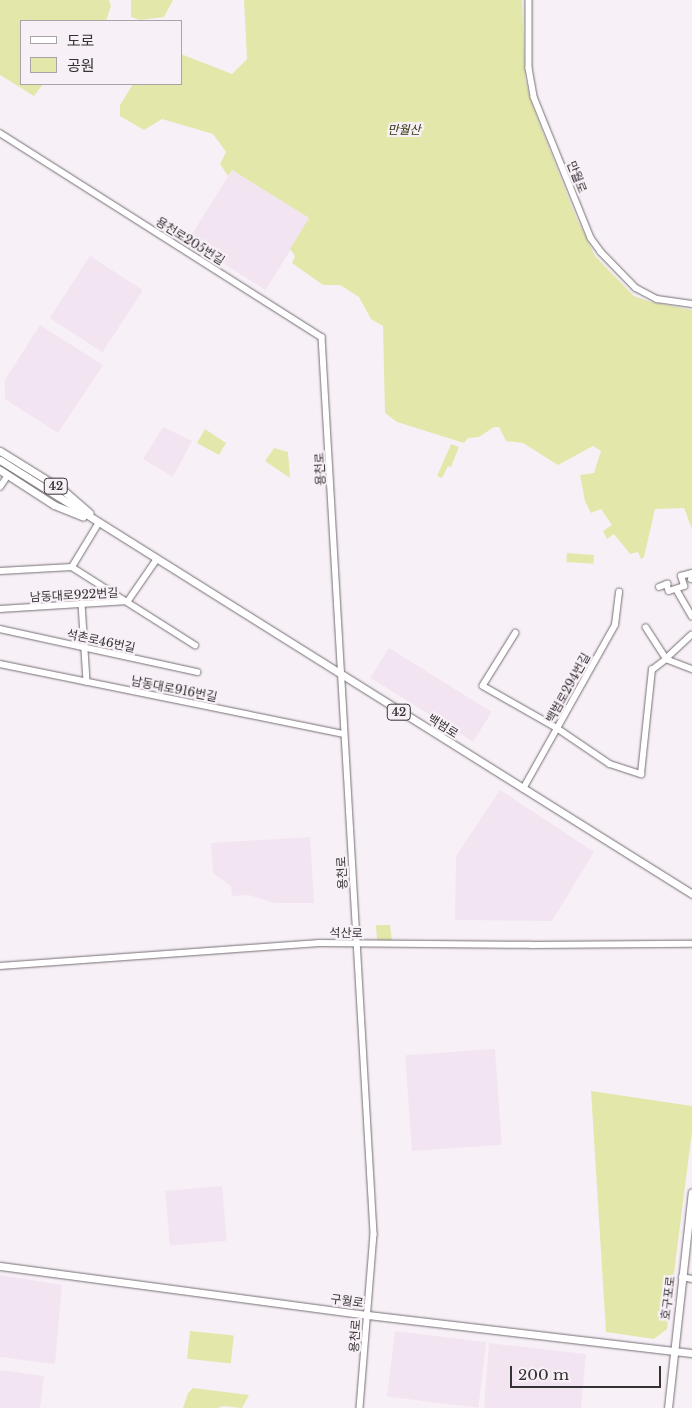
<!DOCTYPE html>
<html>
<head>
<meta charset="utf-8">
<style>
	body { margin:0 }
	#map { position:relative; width:692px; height:1408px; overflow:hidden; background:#f8f0f7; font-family:"Libre Baskerville","Noto Sans KR",serif }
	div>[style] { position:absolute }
	.built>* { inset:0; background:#f3e4f1; transform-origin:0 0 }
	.green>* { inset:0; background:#e3e8aa; transform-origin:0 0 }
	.roads { filter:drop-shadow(0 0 1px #756e74) drop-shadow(0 0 1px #756e74) }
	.minor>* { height:5.5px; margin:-2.75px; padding:0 2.75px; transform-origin:2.75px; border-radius:2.75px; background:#fff }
	.major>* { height:7px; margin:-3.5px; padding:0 3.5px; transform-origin:3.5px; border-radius:3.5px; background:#fff }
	span { translate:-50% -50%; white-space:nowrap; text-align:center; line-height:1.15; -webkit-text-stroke:4.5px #f8f0f7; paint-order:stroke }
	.shield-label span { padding:1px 4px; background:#f8f0f7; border:1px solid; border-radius:4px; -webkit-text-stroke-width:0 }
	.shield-label { font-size:11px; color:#353234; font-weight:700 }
	.park-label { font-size:12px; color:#30320c; font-style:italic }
	.street-label { font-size:12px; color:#353234 }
	.legend { position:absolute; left:20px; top:20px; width:162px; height:65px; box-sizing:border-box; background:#f8f0f7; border:1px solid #aaa4a9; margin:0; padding:6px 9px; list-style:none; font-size:15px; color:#353234 }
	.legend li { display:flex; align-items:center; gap:10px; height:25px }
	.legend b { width:25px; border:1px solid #aaa4a9 }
	.scale { position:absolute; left:510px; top:1366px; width:151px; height:22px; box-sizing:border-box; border:2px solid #353234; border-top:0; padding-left:6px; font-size:15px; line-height:18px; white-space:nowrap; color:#353234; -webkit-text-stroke:4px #f8f0f7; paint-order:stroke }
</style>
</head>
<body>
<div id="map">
	<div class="built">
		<i style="left:232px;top:170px;width:92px;height:84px;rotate:32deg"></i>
		<i style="left:90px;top:256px;width:63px;height:74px;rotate:33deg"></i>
		<i style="clip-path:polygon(40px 325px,103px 365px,58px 433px,5px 399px,5px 380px)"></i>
		<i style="clip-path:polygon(163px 427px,192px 441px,173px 477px,143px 459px)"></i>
		<i style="left:389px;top:648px;width:121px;height:35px;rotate:32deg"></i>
		<i style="clip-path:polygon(500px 790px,594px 852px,552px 921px,455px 920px,456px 856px)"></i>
		<i style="clip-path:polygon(310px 837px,314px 903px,275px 903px,248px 895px,232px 896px,231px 886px,213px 873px,211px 843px)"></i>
		<i style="left:495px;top:1049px;width:96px;height:90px;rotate:86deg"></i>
		<i style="left:222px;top:1186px;width:55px;height:57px;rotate:85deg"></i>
		<i style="clip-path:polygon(0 1275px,62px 1285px,55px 1364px,0 1357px)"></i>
		<i style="left:395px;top:1331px;width:92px;height:66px;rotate:7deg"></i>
		<i style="clip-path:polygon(489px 1343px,586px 1354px,581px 1408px,484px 1408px)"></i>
		<i style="clip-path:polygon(0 1370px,44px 1376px,40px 1408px,0 1408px)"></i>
	</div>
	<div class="green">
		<i style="clip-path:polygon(0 0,109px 0,111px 6px,106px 21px,21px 21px,21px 84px,43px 84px,34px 96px,0 75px)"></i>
		<i style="clip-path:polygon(131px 0,173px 0,164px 17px,140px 20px,131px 17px)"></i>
		<i style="clip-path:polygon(244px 0,522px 0,525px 79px,532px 105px,576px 217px,595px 256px,634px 296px,651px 302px,692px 310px,692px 529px,684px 508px,655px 509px,644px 557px,641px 559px,638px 552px,630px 554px,614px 534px,607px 539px,603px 531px,612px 525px,601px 509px,591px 513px,585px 501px,580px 475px,594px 473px,601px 451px,593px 446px,558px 465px,523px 443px,506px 441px,499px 427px,494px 427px,479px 437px,468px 438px,464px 443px,397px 422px,385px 413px,383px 326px,371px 319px,359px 297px,340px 285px,323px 285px,292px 263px,295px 256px,290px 249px,309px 218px,232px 170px,228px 176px,220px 164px,226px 152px,213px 134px,162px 119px,144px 130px,120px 116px,120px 105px,133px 84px,181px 84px,181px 54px,232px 74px,247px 59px)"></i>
		<i style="clip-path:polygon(205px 429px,226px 443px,219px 455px,197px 443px)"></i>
		<i style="clip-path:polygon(451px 444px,459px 447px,451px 467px,448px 466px,442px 478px,437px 476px)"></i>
		<i style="clip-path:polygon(274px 448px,288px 452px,290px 478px,265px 461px)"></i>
		<i style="left:567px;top:553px;width:27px;height:9px;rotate:4deg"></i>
		<i style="clip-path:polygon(376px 925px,390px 925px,392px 941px,377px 940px)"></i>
		<i style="clip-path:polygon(591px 1091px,692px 1106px,692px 1131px,667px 1329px,654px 1339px,606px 1332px)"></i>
		<i style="left:190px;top:1331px;width:44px;height:28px;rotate:6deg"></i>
		<i style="clip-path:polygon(193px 1388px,249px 1395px,242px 1408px,223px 1406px,218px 1408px,183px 1408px,188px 1393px)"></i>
	</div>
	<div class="roads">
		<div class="minor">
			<i style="left:529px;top:0;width:68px;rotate:90deg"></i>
			<i style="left:529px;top:68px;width:29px;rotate:80deg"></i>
			<i style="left:534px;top:97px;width:152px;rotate:68deg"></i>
			<i style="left:591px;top:238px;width:17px;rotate:54deg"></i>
			<i style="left:601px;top:252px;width:50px;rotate:45.8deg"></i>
			<i style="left:636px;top:288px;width:24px;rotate:28deg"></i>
			<i style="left:657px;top:299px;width:35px;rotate:8deg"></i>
			<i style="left:0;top:133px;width:381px;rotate:32.4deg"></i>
			<i style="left:322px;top:337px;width:899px;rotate:86.68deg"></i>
			<i style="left:374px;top:1234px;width:175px;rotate:94.6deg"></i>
			<i style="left:0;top:487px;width:14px;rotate:-56deg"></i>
			<i style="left:72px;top:567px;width:146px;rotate:32.4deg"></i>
			<i style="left:72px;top:567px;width:50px;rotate:-58.8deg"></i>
			<i style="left:0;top:571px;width:72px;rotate:-3.2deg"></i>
			<i style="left:691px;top:579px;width:1px"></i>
			<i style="left:659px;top:587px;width:9px;rotate:-21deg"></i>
			<i style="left:667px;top:584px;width:7px;rotate:74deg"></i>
			<i style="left:669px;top:591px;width:16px;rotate:-18deg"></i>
			<i style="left:684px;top:586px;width:10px;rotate:-107deg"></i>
			<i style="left:681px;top:576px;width:11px;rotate:-15deg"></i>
			<i style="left:678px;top:592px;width:28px;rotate:60deg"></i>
			<i style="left:82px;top:604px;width:78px;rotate:86.3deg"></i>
			<i style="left:0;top:609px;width:128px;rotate:-3.6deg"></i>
			<i style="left:128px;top:601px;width:51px;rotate:-55.4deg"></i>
			<i style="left:0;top:629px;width:202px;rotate:12.3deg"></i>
			<i style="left:516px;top:633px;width:62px;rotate:121.9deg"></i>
			<i style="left:483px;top:686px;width:85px;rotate:29.6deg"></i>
			<i style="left:557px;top:728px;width:64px;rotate:34.2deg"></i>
			<i style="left:610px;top:764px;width:33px;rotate:18deg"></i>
			<i style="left:641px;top:774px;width:105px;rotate:-84deg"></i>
			<i style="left:652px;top:670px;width:18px;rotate:-38deg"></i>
			<i style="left:666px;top:659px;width:37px;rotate:-123deg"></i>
			<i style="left:692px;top:635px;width:35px;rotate:137deg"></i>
			<i style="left:666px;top:659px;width:28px;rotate:21deg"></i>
			<i style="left:0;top:664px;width:351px;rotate:11.5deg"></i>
			<i style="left:523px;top:789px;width:188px;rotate:-60.7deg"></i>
			<i style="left:615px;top:625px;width:33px;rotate:-83deg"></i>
			<i style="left:0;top:966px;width:320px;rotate:-4.1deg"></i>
			<i style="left:319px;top:943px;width:212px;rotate:0.5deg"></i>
			<i style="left:531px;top:945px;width:161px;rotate:-0.4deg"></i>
			<i style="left:682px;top:1277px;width:10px;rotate:11deg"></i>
		</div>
		<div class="major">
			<i style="left:0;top:451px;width:74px;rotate:31.8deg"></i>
			<i style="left:63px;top:490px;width:35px;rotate:41deg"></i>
			<i style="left:0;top:460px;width:817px;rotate:32.09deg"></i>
			<i style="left:0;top:470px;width:64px;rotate:32.9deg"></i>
			<i style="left:54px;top:505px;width:31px;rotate:22deg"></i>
			<i style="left:0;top:1266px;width:370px;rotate:7.6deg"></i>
			<i style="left:367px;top:1315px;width:327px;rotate:6.7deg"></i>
			<i style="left:668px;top:1408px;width:217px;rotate:-83.7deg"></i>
		</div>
	</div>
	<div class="shield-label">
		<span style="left:56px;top:486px">42</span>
		<span style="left:399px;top:712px">42</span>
	</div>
	<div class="park-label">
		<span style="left:404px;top:130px">만월산</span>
	</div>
	<div class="street-label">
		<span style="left:577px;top:177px;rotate:68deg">만월로</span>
		<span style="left:190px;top:241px;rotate:32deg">용천로205번길</span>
		<span style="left:320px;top:469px;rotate:-93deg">용천로</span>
		<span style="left:74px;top:595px;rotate:-3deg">남동대로922번길</span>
		<span style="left:101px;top:641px;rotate:12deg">석촌로46번길</span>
		<span style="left:568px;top:688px;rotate:-61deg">백범로294번길</span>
		<span style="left:174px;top:689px;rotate:11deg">남동대로916번길</span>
		<span style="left:443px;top:726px;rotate:32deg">백범로</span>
		<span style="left:342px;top:873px;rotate:-93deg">용천로</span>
		<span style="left:346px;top:933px;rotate:1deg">석산로</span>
		<span style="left:668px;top:1298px;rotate:-83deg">호구포로</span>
		<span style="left:347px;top:1301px;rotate:8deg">구월로</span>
		<span style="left:355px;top:1336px;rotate:-86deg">용천로</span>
	</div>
	<ul class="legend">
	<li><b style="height:6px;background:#fff"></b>도로</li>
	<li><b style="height:14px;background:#e3e8aa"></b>공원</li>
	</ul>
	<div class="scale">200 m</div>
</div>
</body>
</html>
